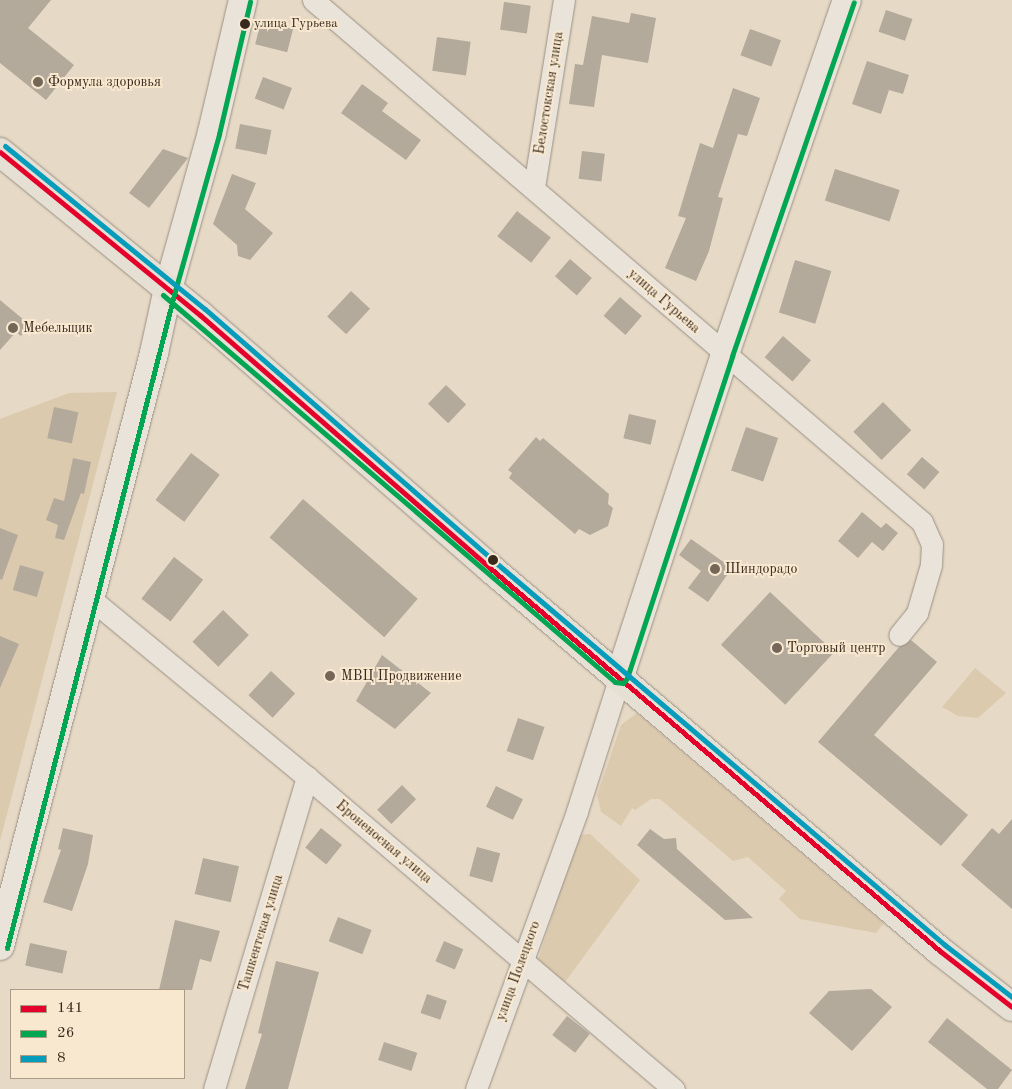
<!DOCTYPE html>
<html>
<head>
<meta charset="utf-8">
<style>
	body { margin:0 }
	#map { position:relative; width:1012px; height:1089px; overflow:hidden; background:#e6d9c5; font-family:"Old Standard TT",serif }
	div>[style] { position:absolute }
	.green>* { inset:0; background:#dccaaf }
	.building>* { inset:0; background:#b4aa9c; transform-origin:0 0 }
	.roads { filter:drop-shadow(0 0 1px #9a9084) drop-shadow(0 0 1px #9a9084) }
	.street>* { height:21px; margin:-10.5px; padding:0 10.5px; transform-origin:10.5px; border-radius:10.5px; background:#eae3d9 }
	.secondary>* { height:28px; margin:-14px; padding:0 14px; transform-origin:14px; border-radius:14px; background:#eae3d9 }
	.primary>* { height:28px; margin:-14px; padding:0 14px; transform-origin:14px; border-radius:14px; background:#e6dfd3 }
	.bus-1>* { height:5px; margin:-2.5px; padding:0 2.5px; transform-origin:2.5px; border-radius:2.5px; background:#e4002b }
	.bus-2>* { height:5px; margin:-2.5px; padding:0 2.5px; transform-origin:2.5px; border-radius:2.5px; background:#00a651 }
	.bus-3>* { height:5px; margin:-2.5px; padding:0 2.5px; transform-origin:2.5px; border-radius:2.5px; background:#069cbc }
	.dots>* { width:14px; height:14px; translate:-50% -50%; box-sizing:border-box; border:2px solid #f8e8d0; border-radius:50% }
	span { translate:-50% -50%; white-space:nowrap; text-align:center; line-height:1.15; -webkit-text-stroke:4px #f8e8d0; paint-order:stroke }
	.bus-label { font-size:13px; color:#37291c }
	.left { translate:0 -50%; text-align:left }
	.poi-label { font-size:14px; color:#37291c }
	.street-label { font-size:14px; color:#37291c }
	.legend { position:absolute; left:10px; top:989px; width:175px; height:90px; box-sizing:border-box; background:#f8e8d0; border:1px solid #ab9c88; margin:0; padding:6px 9px; list-style:none; font-size:15px; color:#37291c }
	.legend li { display:flex; align-items:center; gap:10px; height:25px }
	.legend b { width:25px; border:1px solid #ab9c88 }
</style>
</head>
<body>
<div id="map">
	<div class="green">
		<i style="clip-path:polygon(117px 392px,0 841px,0 419px,69px 393px)"></i>
		<i style="clip-path:polygon(975px 668px,1006px 693px,978px 718px,958px 716px,942px 707px)"></i>
		<i style="clip-path:polygon(637px 713px,884px 923px,876px 933px,800px 919px,779px 899px,786px 891px,748px 857px,733px 861px,660px 799px,651px 799px,635px 810px,632px 808px,621px 826px,601px 812px,597px 795px,621px 725px)"></i>
		<i style="clip-path:polygon(590px 834px,640px 880px,565px 982px,538px 960px,578px 835px)"></i>
	</div>
	<div class="building">
		<i style="clip-path:polygon(0 0,51px 0,28px 28px,74px 65px,46px 100px,0 63px)"></i>
		<i style="left:504px;top:2px;width:27px;height:28px;rotate:8deg"></i>
		<i style="left:886px;top:10px;width:28px;height:23px;rotate:19deg"></i>
		<i style="clip-path:polygon(631px 13px,656px 18px,648px 63px,602px 55px,594px 107px,569px 104px,575px 64px,583px 65px,592px 16px,629px 23px)"></i>
		<i style="left:261px;top:21px;width:33px;height:24px;rotate:14deg"></i>
		<i style="left:750px;top:29px;width:33px;height:28px;rotate:20deg"></i>
		<i style="left:437px;top:37px;width:34px;height:34px;rotate:8deg"></i>
		<i style="clip-path:polygon(867px 61px,909px 75px,903px 94px,889px 90px,881px 114px,852px 104px)"></i>
		<i style="left:263px;top:77px;width:31px;height:23px;rotate:21deg"></i>
		<i style="clip-path:polygon(362px 84px,388px 103px,382px 111px,421px 140px,406px 160px,341px 113px)"></i>
		<i style="clip-path:polygon(733px 88px,760px 98px,747px 136px,738px 134px,718px 197px,723px 198px,709px 251px,696px 281px,665px 268px,686px 218px,678px 216px,700px 143px,713px 148px)"></i>
		<i style="left:240px;top:124px;width:32px;height:25px;rotate:11deg"></i>
		<i style="clip-path:polygon(163px 149px,188px 158px,149px 208px,129px 193px)"></i>
		<i style="left:582px;top:151px;width:23px;height:28px;rotate:7deg"></i>
		<i style="left:835px;top:169px;width:68px;height:33px;rotate:18deg"></i>
		<i style="clip-path:polygon(232px 174px,256px 183px,245px 209px,273px 233px,250px 260px,238px 256px,237px 245px,213px 224px)"></i>
		<i style="left:517px;top:211px;width:43px;height:32px;rotate:38deg"></i>
		<i style="left:570px;top:259px;width:29px;height:23px;rotate:41deg"></i>
		<i style="left:795px;top:260px;width:38px;height:55px;rotate:17deg"></i>
		<i style="left:351px;top:291px;width:26px;height:35px;rotate:43deg"></i>
		<i style="left:620px;top:297px;width:29px;height:25px;rotate:41deg"></i>
		<i style="clip-path:polygon(0 300px,30px 325px,21px 336px,16px 332px,0 350px)"></i>
		<i style="left:783px;top:336px;width:37px;height:28px;rotate:41deg"></i>
		<i style="left:446px;top:385px;width:28px;height:26px;rotate:44deg"></i>
		<i style="left:883px;top:402px;width:40px;height:42px;rotate:45deg"></i>
		<i style="left:54px;top:407px;width:25px;height:32px;rotate:12deg"></i>
		<i style="left:629px;top:414px;width:28px;height:25px;rotate:13deg"></i>
		<i style="left:746px;top:427px;width:34px;height:46px;rotate:19deg"></i>
		<i style="clip-path:polygon(536px 437px,540px 441px,543px 438px,609px 494px,608px 504px,613px 508px,608px 526px,590px 535px,579px 529px,575px 534px,509px 478px,512px 473px,508px 470px)"></i>
		<i style="left:191px;top:453px;width:36px;height:59px;rotate:37deg"></i>
		<i style="left:922px;top:457px;width:23px;height:23px;rotate:41deg"></i>
		<i style="clip-path:polygon(73px 458px,91px 462px,84px 494px,81px 493px,64px 540px,55px 538px,58px 525px,46px 520px,54px 498px,64px 501px)"></i>
		<i style="left:303px;top:499px;width:152px;height:51px;rotate:41deg"></i>
		<i style="clip-path:polygon(862px 512px,881px 528px,886px 523px,898px 533px,883px 551px,872px 542px,858px 558px,838px 541px)"></i>
		<i style="clip-path:polygon(0 528px,18px 535px,2px 580px,0 579px)"></i>
		<i style="clip-path:polygon(691px 539px,732px 568px,708px 602px,688px 588px,701px 571px,679px 555px)"></i>
		<i style="left:174px;top:557px;width:37px;height:53px;rotate:38deg"></i>
		<i style="left:20px;top:565px;width:25px;height:26px;rotate:16deg"></i>
		<i style="left:770px;top:592px;width:88px;height:72px;rotate:43deg"></i>
		<i style="left:223px;top:610px;width:36px;height:44px;rotate:44deg"></i>
		<i style="clip-path:polygon(0 636px,19px 644px,0 688px)"></i>
		<i style="clip-path:polygon(911px 640px,937px 662px,874px 735px,968px 815px,941px 846px,818px 742px,899px 647px)"></i>
		<i style="clip-path:polygon(382px 655px,431px 693px,395px 729px,356px 701px)"></i>
		<i style="left:271px;top:671px;width:33px;height:33px;rotate:43deg"></i>
		<i style="left:518px;top:718px;width:28px;height:35px;rotate:19deg"></i>
		<i style="left:402px;top:785px;width:20px;height:35px;rotate:45deg"></i>
		<i style="left:496px;top:786px;width:30px;height:23px;rotate:26deg"></i>
		<i style="clip-path:polygon(1012px 819px,1012px 909px,961px 865px,992px 828px,999px 834px)"></i>
		<i style="clip-path:polygon(63px 828px,93px 835px,88px 864px,72px 911px,43px 902px,61px 850px,58px 849px)"></i>
		<i style="left:321px;top:828px;width:27px;height:25px;rotate:39deg"></i>
		<i style="clip-path:polygon(650px 829px,664px 839px,676px 838px,677px 849px,753px 918px,725px 920px,637px 845px)"></i>
		<i style="left:477px;top:847px;width:24px;height:30px;rotate:15deg"></i>
		<i style="left:203px;top:858px;width:37px;height:37px;rotate:13deg"></i>
		<i style="left:338px;top:917px;width:36px;height:26px;rotate:21deg"></i>
		<i style="clip-path:polygon(175px 920px,220px 931px,211px 962px,200px 959px,192px 990px,159px 990px)"></i>
		<i style="left:444px;top:941px;width:21px;height:22px;rotate:23deg"></i>
		<i style="left:30px;top:943px;width:38px;height:23px;rotate:12deg"></i>
		<i style="clip-path:polygon(276px 961px,319px 972px,288px 1089px,245px 1089px,262px 1034px,258px 1033px)"></i>
		<i style="clip-path:polygon(871px 989px,892px 1007px,852px 1051px,809px 1013px,829px 991px)"></i>
		<i style="left:427px;top:994px;width:21px;height:20px;rotate:19deg"></i>
		<i style="left:567px;top:1016px;width:29px;height:24px;rotate:38deg"></i>
		<i style="clip-path:polygon(947px 1018px,1012px 1070px,998px 1089px,987px 1089px,928px 1042px)"></i>
		<i style="left:384px;top:1042px;width:35px;height:19px;rotate:18deg"></i>
	</div>
	<div class="roads">
		<div class="street">
			<i style="left:313px;top:0;width:802px;rotate:40.6deg"></i>
			<i style="left:922px;top:522px;width:24px;rotate:66deg"></i>
			<i style="left:932px;top:544px;width:21px;rotate:93deg"></i>
			<i style="left:931px;top:565px;width:50px;rotate:106.3deg"></i>
			<i style="left:917px;top:613px;width:28px;rotate:129deg"></i>
			<i style="left:534px;top:187px;width:189px;rotate:-80.9deg"></i>
			<i style="left:91px;top:599px;width:280px;rotate:39.5deg"></i>
			<i style="left:307px;top:777px;width:482px;rotate:40.4deg"></i>
			<i style="left:214px;top:1089px;width:326px;rotate:-73.4deg"></i>
			<i style="left:476px;top:1089px;width:296px;rotate:-70deg"></i>
			<i style="left:577px;top:811px;width:142px;rotate:-72.3deg"></i>
		</div>
		<div class="secondary">
			<i style="left:620px;top:676px;width:339px;rotate:-71.9deg"></i>
			<i style="left:725px;top:354px;width:374px;rotate:-71deg"></i>
			<i style="left:0;top:946px;width:613px;rotate:-75.44deg"></i>
			<i style="left:154px;top:353px;width:66px;rotate:-77.7deg"></i>
			<i style="left:168px;top:289px;width:163px;rotate:-74.3deg"></i>
			<i style="left:212px;top:132px;width:136px;rotate:-76.8deg"></i>
		</div>
		<div class="primary">
			<i style="left:0;top:152px;width:258px;rotate:39.2deg"></i>
			<i style="left:200px;top:315px;width:385px;rotate:41.1deg"></i>
			<i style="left:490px;top:568px;width:591px;rotate:40.4deg"></i>
			<i style="left:940px;top:951px;width:91px;rotate:37.9deg"></i>
		</div>
	</div>
	<div class="bus-1">
		<i style="left:0;top:152px;width:258px;rotate:39.2deg"></i>
		<i style="left:200px;top:315px;width:385px;rotate:41.1deg"></i>
		<i style="left:490px;top:568px;width:591px;rotate:40.4deg"></i>
		<i style="left:940px;top:951px;width:91px;rotate:37.9deg"></i>
	</div>
	<div class="bus-2">
		<i style="left:163px;top:295px;width:595px;rotate:40.57deg"></i>
		<i style="left:615px;top:682px;width:8px;rotate:7deg"></i>
		<i style="left:623px;top:683px;width:6px;rotate:-51deg"></i>
		<i style="left:627px;top:678px;width:339px;rotate:-71.9deg"></i>
		<i style="left:732px;top:356px;width:374px;rotate:-71deg"></i>
		<i style="left:7px;top:948px;width:678px;rotate:-75.66deg"></i>
		<i style="left:175px;top:291px;width:163px;rotate:-74.3deg"></i>
		<i style="left:219px;top:134px;width:136px;rotate:-76.8deg"></i>
	</div>
	<div class="bus-3">
		<i style="left:5px;top:146px;width:258px;rotate:39.2deg"></i>
		<i style="left:205px;top:309px;width:385px;rotate:41.1deg"></i>
		<i style="left:495px;top:562px;width:591px;rotate:40.4deg"></i>
		<i style="left:945px;top:945px;width:85px;rotate:37.8deg"></i>
	</div>
	<div class="dots">
		<i style="left:245px;top:24px;background:#37291c"></i>
		<i style="left:38px;top:82px;background:#746757"></i>
		<i style="left:13px;top:328px;background:#746757"></i>
		<i style="left:493px;top:560px;background:#37291c"></i>
		<i style="left:715px;top:569px;background:#746757"></i>
		<i style="left:777px;top:648px;background:#746757"></i>
		<i style="left:330px;top:676px;background:#746757"></i>
	</div>
	<div class="bus-label">
		<span class="left" style="left:254px;top:24px">улица Гурьева</span>
	</div>
	<div class="poi-label">
		<span class="left" style="left:48px;top:82px">Формула здоровья</span>
		<span class="left" style="left:23px;top:328px">Мебельщик</span>
		<span class="left" style="left:725px;top:569px">Шиндорадо</span>
		<span class="left" style="left:787px;top:648px">Торговый центр</span>
		<span class="left" style="left:341px;top:676px">МВЦ Продвижение</span>
	</div>
	<div class="street-label">
		<span style="left:549px;top:93px;rotate:-81deg">Белостокская улица</span>
		<span style="left:664px;top:301px;rotate:41deg">улица Гурьева</span>
		<span style="left:384px;top:842px;rotate:40deg">Броненосная улица</span>
		<span style="left:261px;top:933px;rotate:-73deg">Ташкентская улица</span>
		<span style="left:518px;top:971px;rotate:-70deg">улица Полецкого</span>
	</div>
	<ul class="legend">
	<li><b style="height:6px;background:#e4002b"></b>141</li>
	<li><b style="height:6px;background:#00a651"></b>26</li>
	<li><b style="height:6px;background:#069cbc"></b>8</li>
	</ul>
</div>
</body>
</html>
